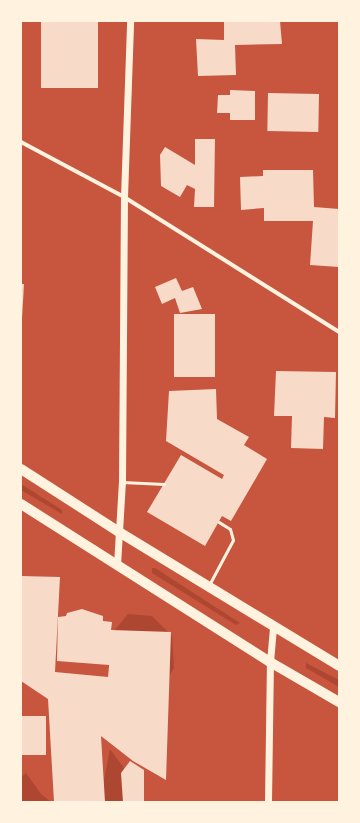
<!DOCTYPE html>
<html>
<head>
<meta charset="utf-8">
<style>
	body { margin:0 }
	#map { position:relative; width:360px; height:823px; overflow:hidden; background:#c8553d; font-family:"Asap Condensed",sans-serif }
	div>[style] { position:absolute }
	.green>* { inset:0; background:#ae4732 }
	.building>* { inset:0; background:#f7dbc8; transform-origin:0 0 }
	.service>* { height:3px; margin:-1.5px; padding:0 1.5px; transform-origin:1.5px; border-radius:1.5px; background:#fff3e0 }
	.minor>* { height:4px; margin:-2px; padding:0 2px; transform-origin:2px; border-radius:2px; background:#fff3e0 }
	.tertiary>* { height:7px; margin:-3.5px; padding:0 3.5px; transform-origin:3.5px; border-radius:3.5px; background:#fff3e0 }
	.primary>* { height:10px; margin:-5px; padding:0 5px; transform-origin:5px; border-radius:5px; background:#fff3e0 }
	span { translate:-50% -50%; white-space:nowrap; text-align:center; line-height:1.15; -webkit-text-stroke:3.5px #fff3e0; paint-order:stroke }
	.frame { position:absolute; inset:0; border:22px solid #fff3e0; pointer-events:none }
</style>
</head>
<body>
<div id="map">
	<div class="green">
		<i style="clip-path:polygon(21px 484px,62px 510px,62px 514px,21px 490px)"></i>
		<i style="clip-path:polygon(152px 568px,155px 568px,240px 623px,236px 625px,152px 573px)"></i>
		<i style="clip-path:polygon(128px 614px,152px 616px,172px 636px,174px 668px,161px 689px,108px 677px,110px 636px)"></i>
		<i style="clip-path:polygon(306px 663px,339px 680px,339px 687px,306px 668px)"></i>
		<i style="clip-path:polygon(110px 749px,126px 771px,128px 802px,88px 802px,103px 785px)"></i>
		<i style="clip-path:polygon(26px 773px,41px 794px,51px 802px,21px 802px,21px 777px)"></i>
	</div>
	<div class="building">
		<i style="left:41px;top:21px;width:57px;height:67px"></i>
		<i style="clip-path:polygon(224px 21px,280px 21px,282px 44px,235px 45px,236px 75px,198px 76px,196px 39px,224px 40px)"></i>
		<i style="clip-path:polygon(230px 90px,255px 91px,255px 120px,230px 120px,230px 113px,217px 113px,218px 95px,230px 95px)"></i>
		<i style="left:268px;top:93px;width:51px;height:38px;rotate:1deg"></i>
		<i style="clip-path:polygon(195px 139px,215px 139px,214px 207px,194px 207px,195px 189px,187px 185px,180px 197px,161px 186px,160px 155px,165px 147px,195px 165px)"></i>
		<i style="clip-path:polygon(263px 170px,313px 170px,314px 207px,339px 209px,339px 267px,310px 265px,313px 221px,264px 221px,264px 208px,241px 210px,240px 177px,263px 176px)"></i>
		<i style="clip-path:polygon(176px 278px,182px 291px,193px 287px,202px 309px,180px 313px,175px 298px,162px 304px,155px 287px)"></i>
		<i style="clip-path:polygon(21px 284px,24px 284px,22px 318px,21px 318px)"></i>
		<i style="left:174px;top:314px;width:41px;height:63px"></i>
		<i style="clip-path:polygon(276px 371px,336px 372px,335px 418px,324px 417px,323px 449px,291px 448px,292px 416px,274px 416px)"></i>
		<i style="clip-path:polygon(216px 389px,217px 419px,249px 437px,244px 445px,267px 459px,231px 521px,222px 516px,205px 546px,147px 512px,181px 455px,222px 479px,224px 475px,166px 441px,169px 391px)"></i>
		<i style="clip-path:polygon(21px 576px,60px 577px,55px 672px,108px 677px,109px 665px,57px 661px,58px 617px,66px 616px,67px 613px,82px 609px,103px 616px,103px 621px,112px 622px,111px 630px,171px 632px,166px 780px,133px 761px,101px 736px,105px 802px,54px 802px,48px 699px,21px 681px)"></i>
		<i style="left:21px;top:716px;width:25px;height:39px"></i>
		<i style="clip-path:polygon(130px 761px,144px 770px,144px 802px,123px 802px,121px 773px)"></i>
	</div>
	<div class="service">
		<i style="left:122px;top:482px;width:42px;rotate:2.7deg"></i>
		<i style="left:209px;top:585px;width:51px;rotate:-61.9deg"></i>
		<i style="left:233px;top:540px;width:11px;rotate:-105deg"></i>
		<i style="left:230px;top:529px;width:13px;rotate:-148deg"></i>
	</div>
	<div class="minor">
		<i style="left:21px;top:142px;width:117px;rotate:28.1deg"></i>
		<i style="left:124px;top:197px;width:254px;rotate:32.1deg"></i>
	</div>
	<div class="tertiary">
		<i style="left:117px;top:565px;width:83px;rotate:-86.6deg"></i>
		<i style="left:122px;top:482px;width:285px;rotate:-89.6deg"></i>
		<i style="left:124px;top:197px;width:176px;rotate:-88deg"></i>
		<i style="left:268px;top:802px;width:140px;rotate:-89.2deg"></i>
		<i style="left:270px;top:662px;width:35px;rotate:-85deg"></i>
	</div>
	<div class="primary">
		<i style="left:21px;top:469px;width:117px;rotate:32.7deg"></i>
		<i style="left:119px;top:532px;width:258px;rotate:31.3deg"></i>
		<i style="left:21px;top:504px;width:295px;rotate:32.4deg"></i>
		<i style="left:270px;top:662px;width:80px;rotate:30.1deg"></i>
	</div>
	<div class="frame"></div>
</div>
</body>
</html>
